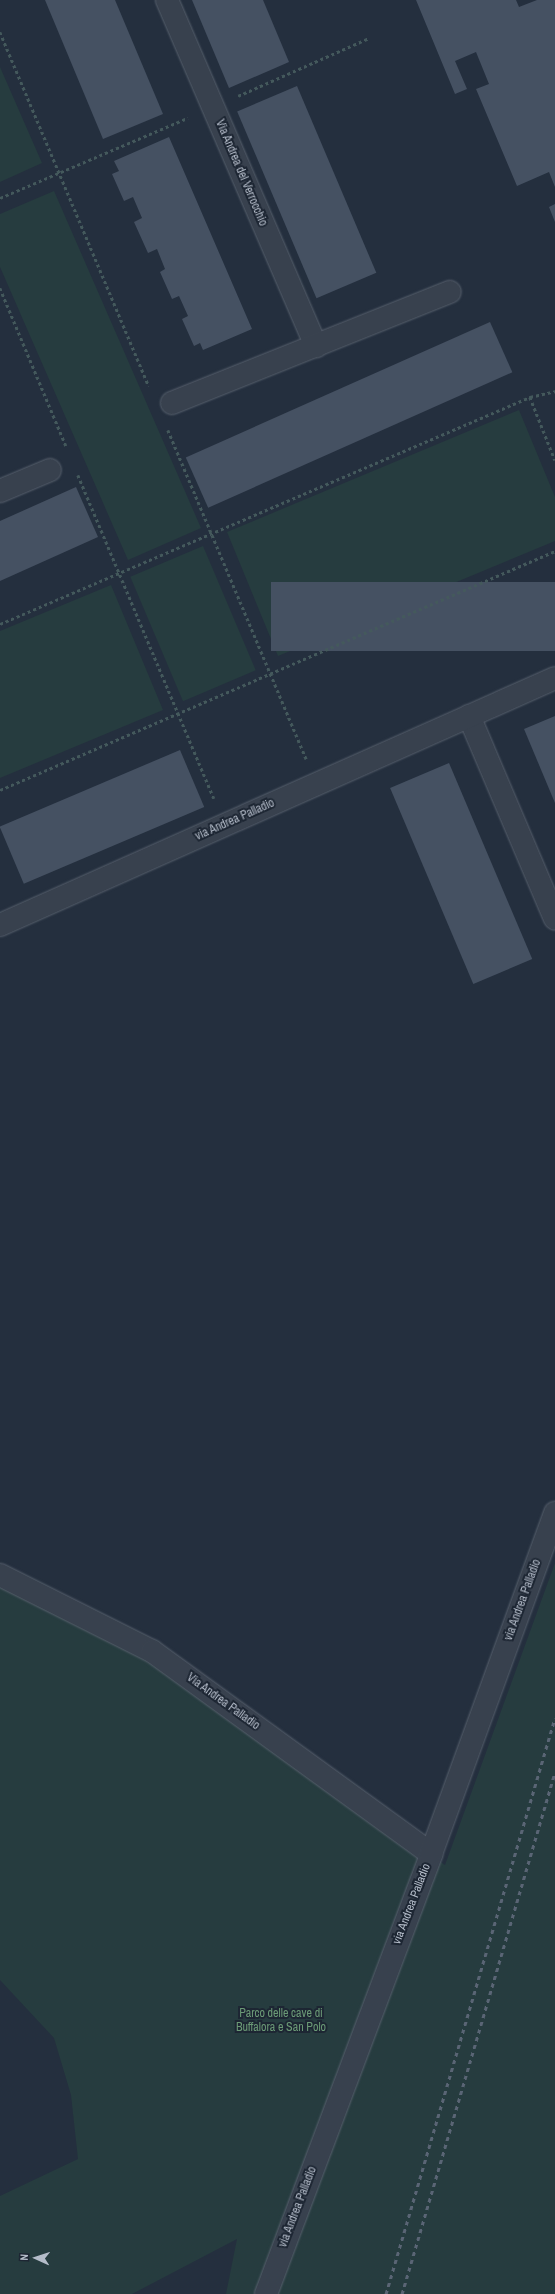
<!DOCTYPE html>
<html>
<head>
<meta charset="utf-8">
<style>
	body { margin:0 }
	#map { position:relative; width:555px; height:2294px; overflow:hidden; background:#242f3e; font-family:"Archivo Narrow",sans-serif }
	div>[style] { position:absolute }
	.green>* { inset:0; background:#263c3f; transform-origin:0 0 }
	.building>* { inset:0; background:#455162; transform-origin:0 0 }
	.path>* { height:2.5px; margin-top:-1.25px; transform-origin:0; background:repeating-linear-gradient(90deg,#44595c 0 3px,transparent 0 6px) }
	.roads { filter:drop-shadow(0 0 1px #565f6c) drop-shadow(0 0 1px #565f6c) }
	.minor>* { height:22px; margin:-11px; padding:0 11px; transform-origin:11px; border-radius:11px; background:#38414e }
	.rail>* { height:3px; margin-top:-1.5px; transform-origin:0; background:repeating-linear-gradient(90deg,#5a6575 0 4px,transparent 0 8px) }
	span { translate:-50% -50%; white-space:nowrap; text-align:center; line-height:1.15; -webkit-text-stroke:4px #1d2633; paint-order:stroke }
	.street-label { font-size:12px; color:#b4bcc9 }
	.park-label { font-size:12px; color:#6b9a76 }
	.north { position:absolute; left:16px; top:2238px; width:40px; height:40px; -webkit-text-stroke:3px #1d2633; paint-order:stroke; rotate:273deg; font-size:11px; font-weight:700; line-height:16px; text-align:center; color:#b4bcc9 }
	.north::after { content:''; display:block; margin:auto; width:14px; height:18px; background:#b4bcc9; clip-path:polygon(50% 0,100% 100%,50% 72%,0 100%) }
</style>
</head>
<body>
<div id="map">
	<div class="green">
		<i style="clip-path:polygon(0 67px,42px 163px,0 182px)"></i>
		<i style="clip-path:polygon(54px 191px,201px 528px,128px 560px,0 267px,0 214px)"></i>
		<i style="clip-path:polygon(519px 410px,555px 497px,555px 541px,278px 656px,227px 532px)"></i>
		<i style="left:203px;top:546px;width:135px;height:79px;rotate:67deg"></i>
		<i style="clip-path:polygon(111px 585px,163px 710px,0 778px,0 631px)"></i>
		<i style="clip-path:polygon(555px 1563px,555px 2294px,226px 2294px,237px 2239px,132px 2294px,0 2294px,0 2196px,78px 2159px,71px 2095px,54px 2038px,0 1980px,0 1587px,148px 1656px,445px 1865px)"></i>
	</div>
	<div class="building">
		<i style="clip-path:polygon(45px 0,115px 0,163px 114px,103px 139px)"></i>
		<i style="clip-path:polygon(192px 0,263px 0,289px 62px,229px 88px)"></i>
		<i style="clip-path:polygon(416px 0,516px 0,519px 7px,537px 0,555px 0,555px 187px,549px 172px,517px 186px,476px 89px,489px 84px,476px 52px,455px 61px,467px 89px,455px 94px)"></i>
		<i style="left:297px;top:86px;width:203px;height:65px;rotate:67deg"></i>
		<i style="clip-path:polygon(169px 137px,252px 329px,203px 350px,200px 343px,194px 346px,182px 319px,188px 316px,179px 296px,172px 299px,160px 272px,165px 269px,157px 249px,148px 253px,134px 222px,142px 218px,133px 197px,124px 201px,112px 174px,119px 171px,114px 161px)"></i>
		<i style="clip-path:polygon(555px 204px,555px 222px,549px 207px)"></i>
		<i style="left:490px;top:322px;width:55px;height:333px;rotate:66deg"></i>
		<i style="clip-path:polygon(76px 487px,98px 537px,0 581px,0 521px)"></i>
		<i style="left:555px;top:582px;width:69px;height:284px;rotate:90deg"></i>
		<i style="clip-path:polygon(555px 716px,555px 803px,524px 729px)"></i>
		<i style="left:180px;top:750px;width:62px;height:196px;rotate:67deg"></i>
		<i style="left:449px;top:763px;width:213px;height:64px;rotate:67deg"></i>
	</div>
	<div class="path">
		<i style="left:0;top:32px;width:384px;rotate:67.2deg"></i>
		<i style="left:238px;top:96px;width:143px;rotate:-23.9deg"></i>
		<i style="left:0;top:198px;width:204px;rotate:-23.1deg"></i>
		<i style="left:0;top:288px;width:171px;rotate:67.3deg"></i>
		<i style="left:530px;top:397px;width:68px;rotate:68.4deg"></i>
		<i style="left:168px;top:430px;width:357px;rotate:67.2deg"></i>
		<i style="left:78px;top:475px;width:351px;rotate:67.2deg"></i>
		<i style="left:0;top:624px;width:577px;rotate:-23.19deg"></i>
		<i style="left:530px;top:397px;width:26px;rotate:-13deg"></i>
		<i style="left:0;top:790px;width:604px;rotate:-23.3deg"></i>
	</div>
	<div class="roads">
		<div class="minor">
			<i style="left:167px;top:0;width:377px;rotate:66.7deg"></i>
			<i style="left:172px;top:403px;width:299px;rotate:-21.8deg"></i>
			<i style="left:0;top:491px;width:54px;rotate:-22.8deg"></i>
			<i style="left:469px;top:716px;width:220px;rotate:67deg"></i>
			<i style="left:0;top:925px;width:607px;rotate:-23.99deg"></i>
			<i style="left:0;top:1575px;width:170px;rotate:26.6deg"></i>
			<i style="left:152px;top:1651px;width:345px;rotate:36deg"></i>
			<i style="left:266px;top:2294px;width:470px;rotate:-69.4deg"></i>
			<i style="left:431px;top:1854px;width:363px;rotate:-70deg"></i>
		</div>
	</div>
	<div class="rail">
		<i style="left:386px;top:2294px;width:600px;rotate:-73.65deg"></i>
		<i style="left:402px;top:2294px;width:544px;rotate:-73.66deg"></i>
	</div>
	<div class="street-label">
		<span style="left:241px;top:173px;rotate:67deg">Via Andrea del Verrocchio</span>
		<span style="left:235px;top:820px;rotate:-24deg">via Andrea Palladio</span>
		<span style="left:523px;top:1600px;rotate:-70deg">via Andrea Palladio</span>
		<span style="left:223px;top:1702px;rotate:36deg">Via Andrea Palladio</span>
		<span style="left:412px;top:1904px;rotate:-69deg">via Andrea Palladio</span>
		<span style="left:298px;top:2207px;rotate:-69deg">via Andrea Palladio</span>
	</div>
	<div class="park-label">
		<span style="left:281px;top:2021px">Parco delle cave di<br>Buffalora e San Polo</span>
	</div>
	<div class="north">N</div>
</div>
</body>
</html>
